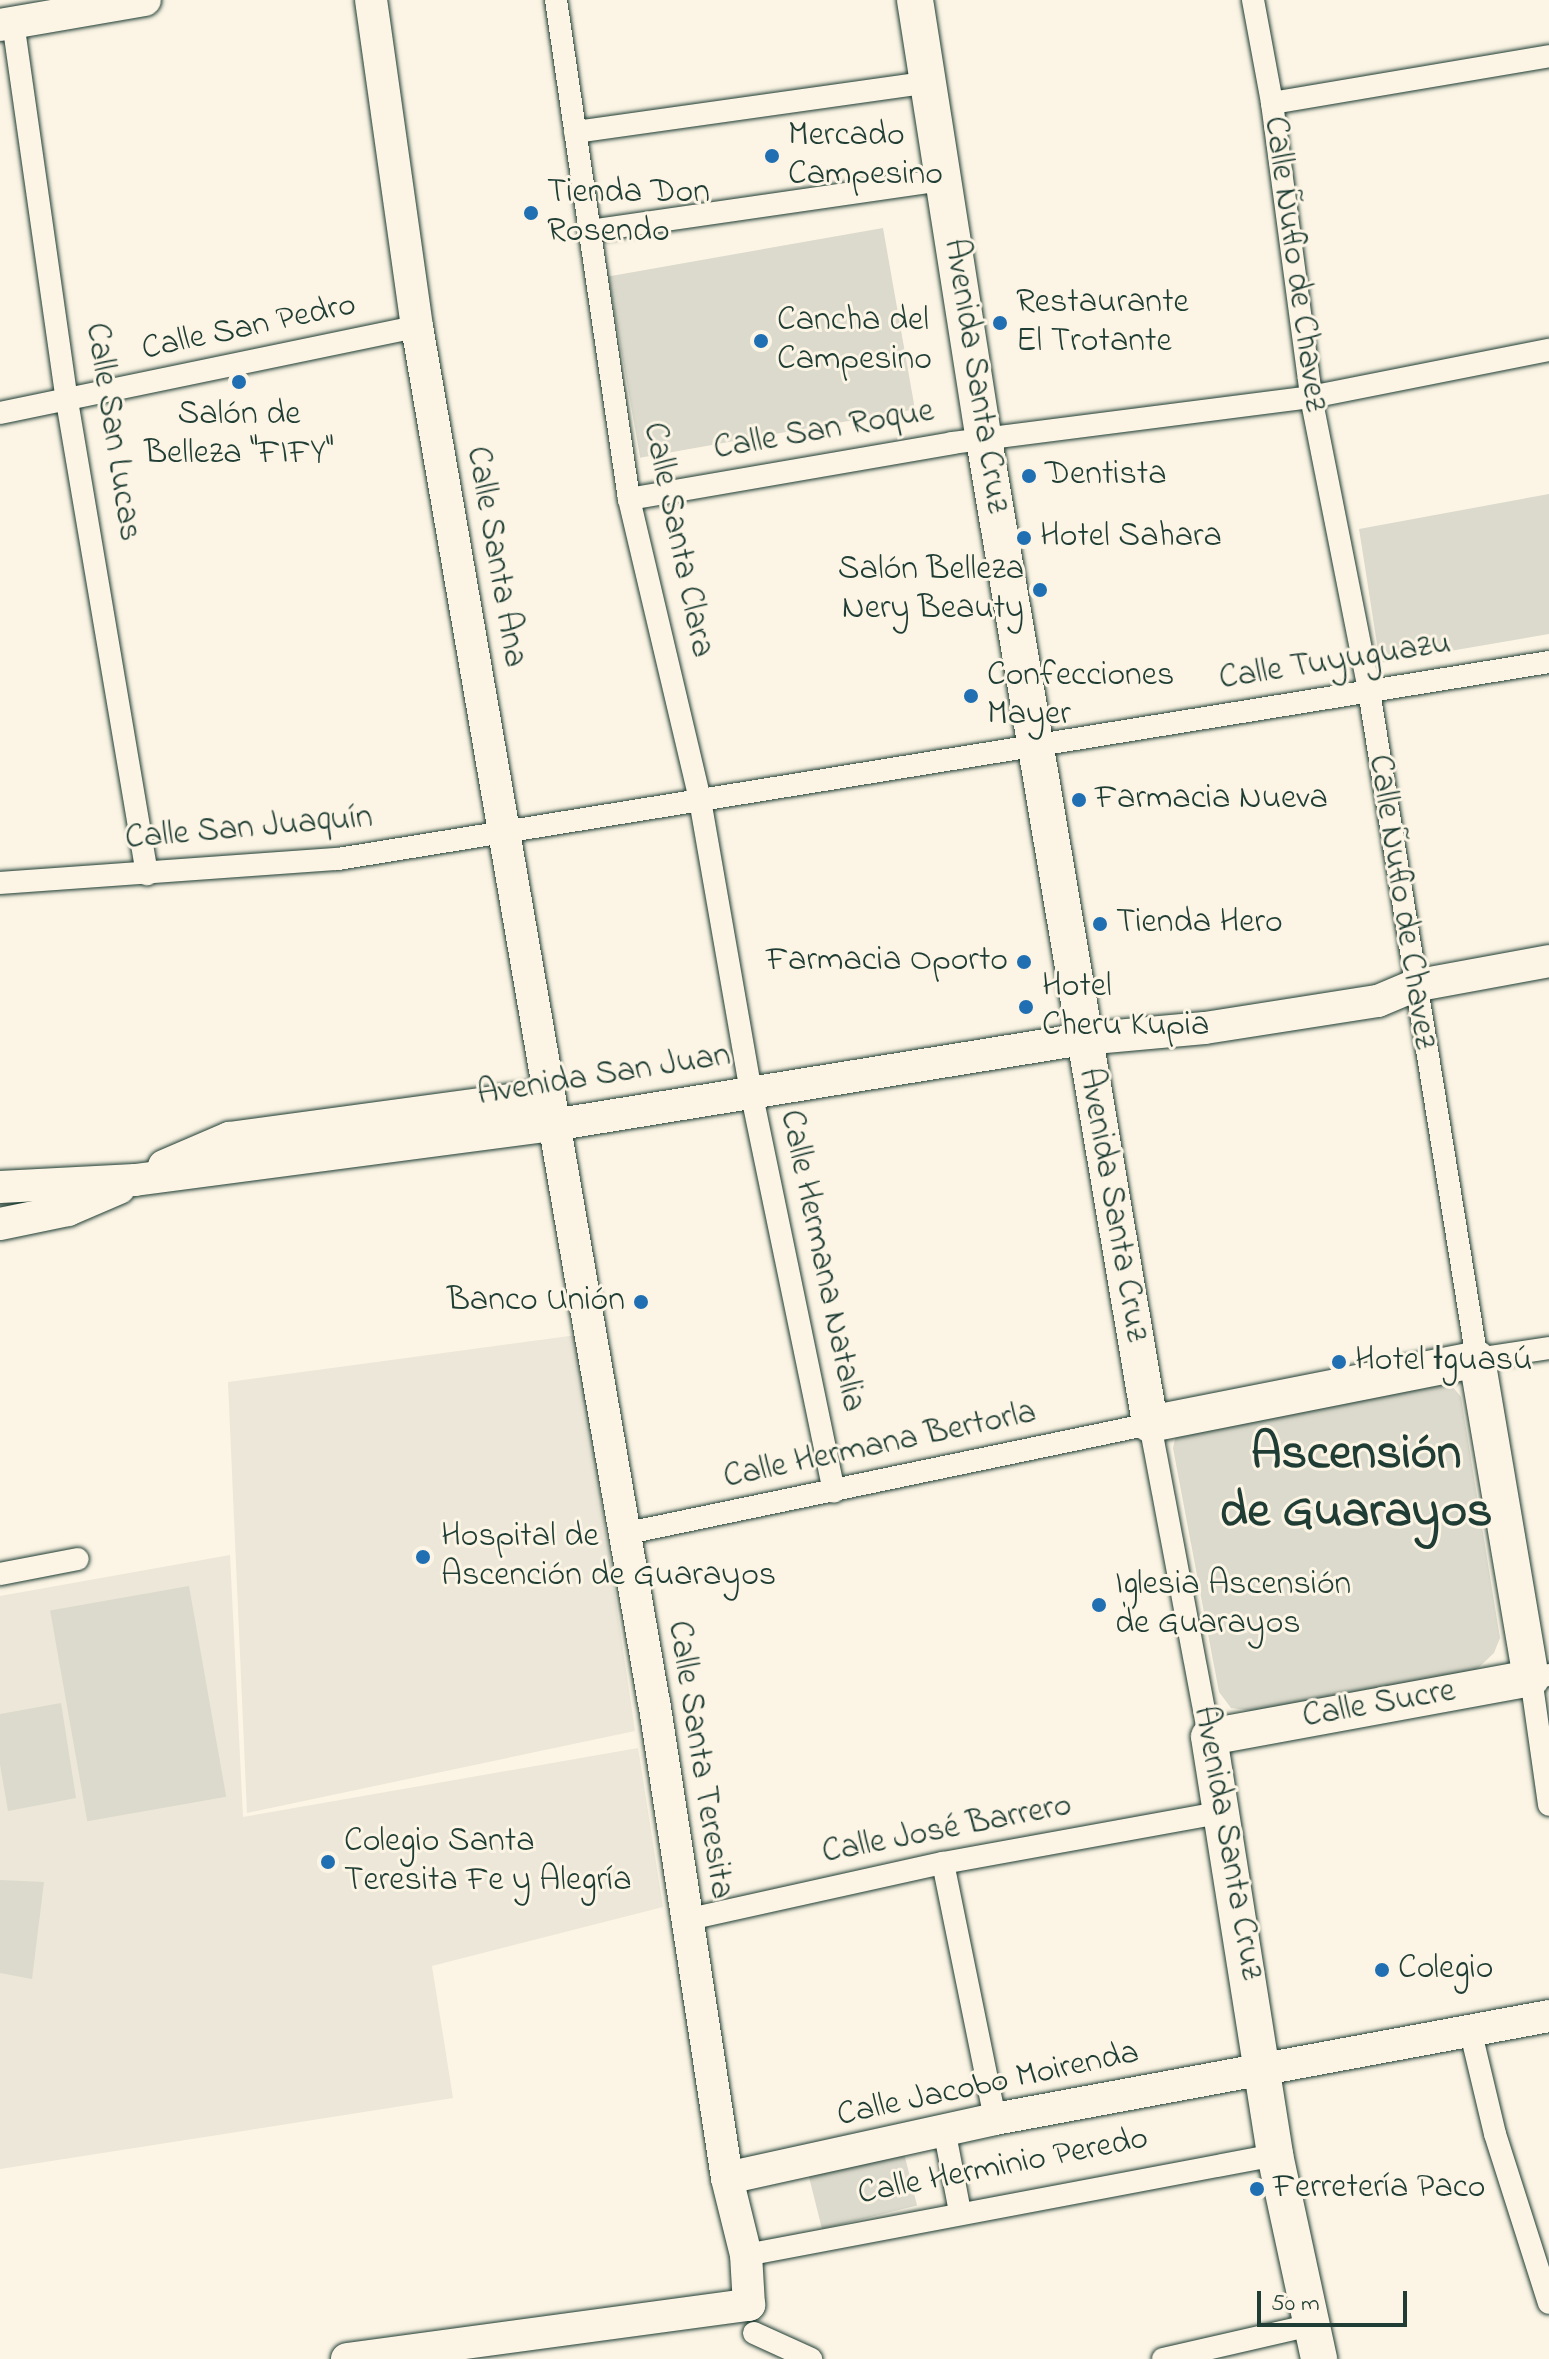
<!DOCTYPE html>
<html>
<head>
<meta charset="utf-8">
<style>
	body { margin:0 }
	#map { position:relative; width:1549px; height:2359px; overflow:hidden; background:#fcf5e5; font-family:"Indie Flower",sans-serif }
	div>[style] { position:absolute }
	.built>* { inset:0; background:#ece7d8 }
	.green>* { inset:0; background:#dcdacc; transform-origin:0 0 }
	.roads { filter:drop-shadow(0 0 2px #1f3d34) drop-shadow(0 0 2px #1f3d34) }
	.street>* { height:22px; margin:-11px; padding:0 11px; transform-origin:11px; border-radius:11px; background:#fcf5e5 }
	.secondary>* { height:32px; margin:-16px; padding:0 16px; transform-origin:16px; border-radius:16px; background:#fcf5e5 }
	.primary>* { height:36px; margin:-18px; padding:0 18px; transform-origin:18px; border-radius:18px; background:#fcf5e5 }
	.dots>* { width:22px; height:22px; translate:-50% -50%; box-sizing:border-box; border:4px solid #fcf5e5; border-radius:50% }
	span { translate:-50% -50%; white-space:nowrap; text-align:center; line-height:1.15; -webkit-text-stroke:6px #fcf5e5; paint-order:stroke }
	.poi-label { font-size:34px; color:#1f3d34 }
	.left { translate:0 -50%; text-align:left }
	.right { translate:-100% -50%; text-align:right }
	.street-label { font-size:34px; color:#1f3d34 }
	.town-label { font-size:50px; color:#1f3d34; font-weight:700 }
	.scale { position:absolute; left:1257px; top:2291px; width:150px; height:36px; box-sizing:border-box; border:4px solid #1f3d34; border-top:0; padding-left:10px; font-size:24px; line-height:28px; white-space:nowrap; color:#1f3d34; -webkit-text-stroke:6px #fcf5e5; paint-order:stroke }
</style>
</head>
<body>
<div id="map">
	<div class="built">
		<i style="clip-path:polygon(577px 1335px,635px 1731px,247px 1813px,228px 1382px)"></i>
		<i style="clip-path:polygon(230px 1555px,243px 1817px,638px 1748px,663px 1907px,432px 1966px,453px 2098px,0 2169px,0 1596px)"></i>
	</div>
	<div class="green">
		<i style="left:883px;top:228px;width:184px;height:279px;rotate:80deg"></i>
		<i style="clip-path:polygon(1549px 494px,1549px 634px,1380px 663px,1359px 529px)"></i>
		<i style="clip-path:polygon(1433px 1379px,1452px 1386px,1461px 1397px,1500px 1638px,1494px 1653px,1475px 1671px,1262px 1712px,1231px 1708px,1219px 1692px,1173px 1448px,1176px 1435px)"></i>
		<i style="left:189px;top:1586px;width:214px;height:141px;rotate:80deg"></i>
		<i style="clip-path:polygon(61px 1703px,76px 1798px,8px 1811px,0 1764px,0 1714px)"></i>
		<i style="clip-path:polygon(0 1880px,44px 1882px,32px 1979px,0 1973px)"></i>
		<i style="left:904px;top:2153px;width:54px;height:98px;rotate:76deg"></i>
	</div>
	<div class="roads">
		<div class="street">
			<i style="left:556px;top:0;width:504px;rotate:81.68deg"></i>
			<i style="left:629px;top:499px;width:309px;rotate:76.7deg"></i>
			<i style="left:700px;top:800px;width:295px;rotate:80.1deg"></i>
			<i style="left:751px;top:1091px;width:409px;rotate:78.3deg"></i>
			<i style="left:1253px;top:0;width:105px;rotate:79.5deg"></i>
			<i style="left:1272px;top:103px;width:297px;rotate:82.4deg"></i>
			<i style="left:1311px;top:397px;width:300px;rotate:78.8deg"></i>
			<i style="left:1369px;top:691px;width:677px;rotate:80.82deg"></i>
			<i style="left:1477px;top:1359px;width:73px;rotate:-8.7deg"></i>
			<i style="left:13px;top:22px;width:383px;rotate:81.9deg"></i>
			<i style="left:67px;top:401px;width:480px;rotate:80.4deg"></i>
			<i style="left:1272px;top:103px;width:281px;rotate:-9.6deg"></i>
			<i style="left:575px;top:132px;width:358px;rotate:-8deg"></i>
			<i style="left:589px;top:231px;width:359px;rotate:-8.2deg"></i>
			<i style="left:0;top:413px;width:426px;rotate:-11.7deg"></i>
			<i style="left:629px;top:499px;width:328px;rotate:-9.8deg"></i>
			<i style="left:952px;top:443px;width:362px;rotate:-7.3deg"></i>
			<i style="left:1311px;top:397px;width:243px;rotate:-11.2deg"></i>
			<i style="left:0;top:883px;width:339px;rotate:-4.1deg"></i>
			<i style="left:338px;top:859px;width:1227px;rotate:-9.24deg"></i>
			<i style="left:623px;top:1534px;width:538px;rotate:-11.79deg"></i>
			<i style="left:1150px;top:1424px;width:319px;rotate:79.3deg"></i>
			<i style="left:0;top:1574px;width:79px;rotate:-10.9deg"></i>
			<i style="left:1549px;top:1675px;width:18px;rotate:171deg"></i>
			<i style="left:1531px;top:1678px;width:128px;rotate:81.9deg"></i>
			<i style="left:943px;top:1863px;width:261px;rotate:78.5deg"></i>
			<i style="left:685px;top:1920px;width:264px;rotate:-12.5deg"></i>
			<i style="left:943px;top:1863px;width:285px;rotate:-10.3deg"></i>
			<i style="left:1470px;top:2029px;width:108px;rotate:76.6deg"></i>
			<i style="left:1495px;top:2134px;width:177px;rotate:72.3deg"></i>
			<i style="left:945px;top:2134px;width:79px;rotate:79.1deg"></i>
			<i style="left:746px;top:2255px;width:538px;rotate:-10.7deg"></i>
			<i style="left:754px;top:2333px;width:63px;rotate:24.5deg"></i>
			<i style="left:1163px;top:2359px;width:153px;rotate:-12.9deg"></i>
		</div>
		<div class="secondary">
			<i style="left:0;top:25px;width:147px;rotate:-9.8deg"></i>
			<i style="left:164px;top:1166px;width:71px;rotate:-23.3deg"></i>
			<i style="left:229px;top:1138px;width:322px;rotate:-7.7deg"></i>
			<i style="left:0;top:1187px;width:135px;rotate:-3deg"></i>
			<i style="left:135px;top:1180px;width:422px;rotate:-7.5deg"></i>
			<i style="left:553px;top:1125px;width:537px;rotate:-9.22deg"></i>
			<i style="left:1083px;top:1039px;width:122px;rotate:-5.2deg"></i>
			<i style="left:1205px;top:1028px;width:175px;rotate:-8.9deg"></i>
			<i style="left:1378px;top:1001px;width:38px;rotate:-23deg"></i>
			<i style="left:1413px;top:986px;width:138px;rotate:-10.4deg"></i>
			<i style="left:0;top:1224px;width:69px;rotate:-11.6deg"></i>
			<i style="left:68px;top:1210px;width:56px;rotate:-23.3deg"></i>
			<i style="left:727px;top:2178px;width:274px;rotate:-12.4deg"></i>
			<i style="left:995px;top:2119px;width:563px;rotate:-10.53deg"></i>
			<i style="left:347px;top:2359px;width:406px;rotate:-7.7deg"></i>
			<i style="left:749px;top:2305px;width:50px;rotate:-93.4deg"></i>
			<i style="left:746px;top:2255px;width:79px;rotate:-103.9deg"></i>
			<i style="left:727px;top:2178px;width:481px;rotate:-98.7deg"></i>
			<i style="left:654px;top:1703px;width:1396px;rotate:-99.77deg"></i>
			<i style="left:417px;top:327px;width:330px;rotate:-98deg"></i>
		</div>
		<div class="primary">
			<i style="left:915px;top:0;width:445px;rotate:81.1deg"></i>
			<i style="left:984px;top:440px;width:998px;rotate:80.42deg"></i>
			<i style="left:1150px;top:1424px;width:333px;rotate:-11.2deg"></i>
			<i style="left:1477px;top:1359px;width:324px;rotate:80.4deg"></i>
			<i style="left:1531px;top:1678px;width:327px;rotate:169.6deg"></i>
			<i style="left:1209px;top:1737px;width:423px;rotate:81deg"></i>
			<i style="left:1275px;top:2155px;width:209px;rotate:77.8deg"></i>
		</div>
	</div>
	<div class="dots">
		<i style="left:772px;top:156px;background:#1f6fb2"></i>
		<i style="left:531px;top:213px;background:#1f6fb2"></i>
		<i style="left:1000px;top:323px;background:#1f6fb2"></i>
		<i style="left:761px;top:341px;background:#1f6fb2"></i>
		<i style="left:239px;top:382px;background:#1f6fb2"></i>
		<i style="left:1029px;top:476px;background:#1f6fb2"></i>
		<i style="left:1024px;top:538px;background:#1f6fb2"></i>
		<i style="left:1040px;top:590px;background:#1f6fb2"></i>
		<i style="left:971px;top:696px;background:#1f6fb2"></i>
		<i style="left:1079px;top:800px;background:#1f6fb2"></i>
		<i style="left:1100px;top:924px;background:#1f6fb2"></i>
		<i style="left:1024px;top:962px;background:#1f6fb2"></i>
		<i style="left:1026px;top:1007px;background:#1f6fb2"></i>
		<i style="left:641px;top:1302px;background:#1f6fb2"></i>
		<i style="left:1339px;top:1362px;background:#1f6fb2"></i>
		<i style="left:423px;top:1557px;background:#1f6fb2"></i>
		<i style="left:1099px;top:1605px;background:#1f6fb2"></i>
		<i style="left:328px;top:1862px;background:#1f6fb2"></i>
		<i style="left:1382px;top:1970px;background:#1f6fb2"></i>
		<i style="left:1257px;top:2189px;background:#1f6fb2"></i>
	</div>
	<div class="poi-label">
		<span class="left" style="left:788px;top:156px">Mercado<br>Campesino</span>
		<span class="left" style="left:547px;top:213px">Tienda Don<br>Rosendo</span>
		<span class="left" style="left:1016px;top:323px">Restaurante<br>El Trotante</span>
		<span class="left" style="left:777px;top:341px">Cancha del<br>Campesino</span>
		<span style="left:239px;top:435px">Salón de<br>Belleza "FIFY"</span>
		<span class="left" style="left:1045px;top:476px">Dentista</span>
		<span class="left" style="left:1040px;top:538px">Hotel Sahara</span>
		<span class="right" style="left:1024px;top:590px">Salón Belleza<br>Nery Beauty</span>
		<span class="left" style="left:987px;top:696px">Confecciones<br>Mayer</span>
		<span class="left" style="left:1095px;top:800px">Farmacia Nueva</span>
		<span class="left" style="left:1116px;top:924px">Tienda Hero</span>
		<span class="right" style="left:1008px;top:962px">Farmacia Oporto</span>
		<span class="left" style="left:1042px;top:1007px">Hotel<br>Cheru Kupia</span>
		<span class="right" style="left:625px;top:1302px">Banco Unión</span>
		<span class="left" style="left:1355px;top:1362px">Hotel Ɨguasú</span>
		<span class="left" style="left:441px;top:1557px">Hospital de<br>Ascención de Guarayos</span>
		<span class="left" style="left:1115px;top:1605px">Iglesia Ascensión<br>de Guarayos</span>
		<span class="left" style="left:344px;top:1862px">Colegio Santa<br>Teresita Fe y Alegría</span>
		<span class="left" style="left:1398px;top:1970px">Colegio</span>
		<span class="left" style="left:1273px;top:2189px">Ferretería Paco</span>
	</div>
	<div class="street-label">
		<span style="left:1294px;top:264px;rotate:82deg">Calle Ñuflo de Chavez</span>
		<span style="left:249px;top:328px;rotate:-12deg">Calle San Pedro</span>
		<span style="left:975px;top:376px;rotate:81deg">Avenida Santa Cruz</span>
		<span style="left:824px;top:431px;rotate:-10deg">Calle San Roque</span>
		<span style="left:112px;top:432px;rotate:81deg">Calle San Lucas</span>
		<span style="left:677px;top:540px;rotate:78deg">Calle Santa Clara</span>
		<span style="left:495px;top:557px;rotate:80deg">Calle Santa Ana</span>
		<span style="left:1335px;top:662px;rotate:-9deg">Calle Tuyuguazu</span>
		<span style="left:249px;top:829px;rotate:-5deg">Calle San Juaquín</span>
		<span style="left:1401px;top:902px;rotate:81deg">Calle Ñuflo de Chavez</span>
		<span style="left:604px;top:1076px;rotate:-9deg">Avenida San Juan</span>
		<span style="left:1112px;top:1205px;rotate:80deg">Avenida Santa Cruz</span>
		<span style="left:821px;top:1261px;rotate:78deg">Calle Hermana Natalia</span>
		<span style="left:880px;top:1446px;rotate:-12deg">Calle Hermana Bertorla</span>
		<span style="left:1379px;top:1705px;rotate:-10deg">Calle Sucre</span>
		<span style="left:699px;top:1760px;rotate:81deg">Calle Santa Teresita</span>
		<span style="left:947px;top:1830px;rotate:-11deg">Calle José Barrero</span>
		<span style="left:1227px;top:1843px;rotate:80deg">Avenida Santa Cruz</span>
		<span style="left:988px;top:2085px;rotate:-12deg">Calle Jacobo Moirenda</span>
		<span style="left:1003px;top:2167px;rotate:-11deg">Calle Herminio Peredo</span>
	</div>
	<div class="town-label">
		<span style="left:1356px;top:1483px">Ascensión<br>de Guarayos</span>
	</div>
	<div class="scale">50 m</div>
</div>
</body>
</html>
